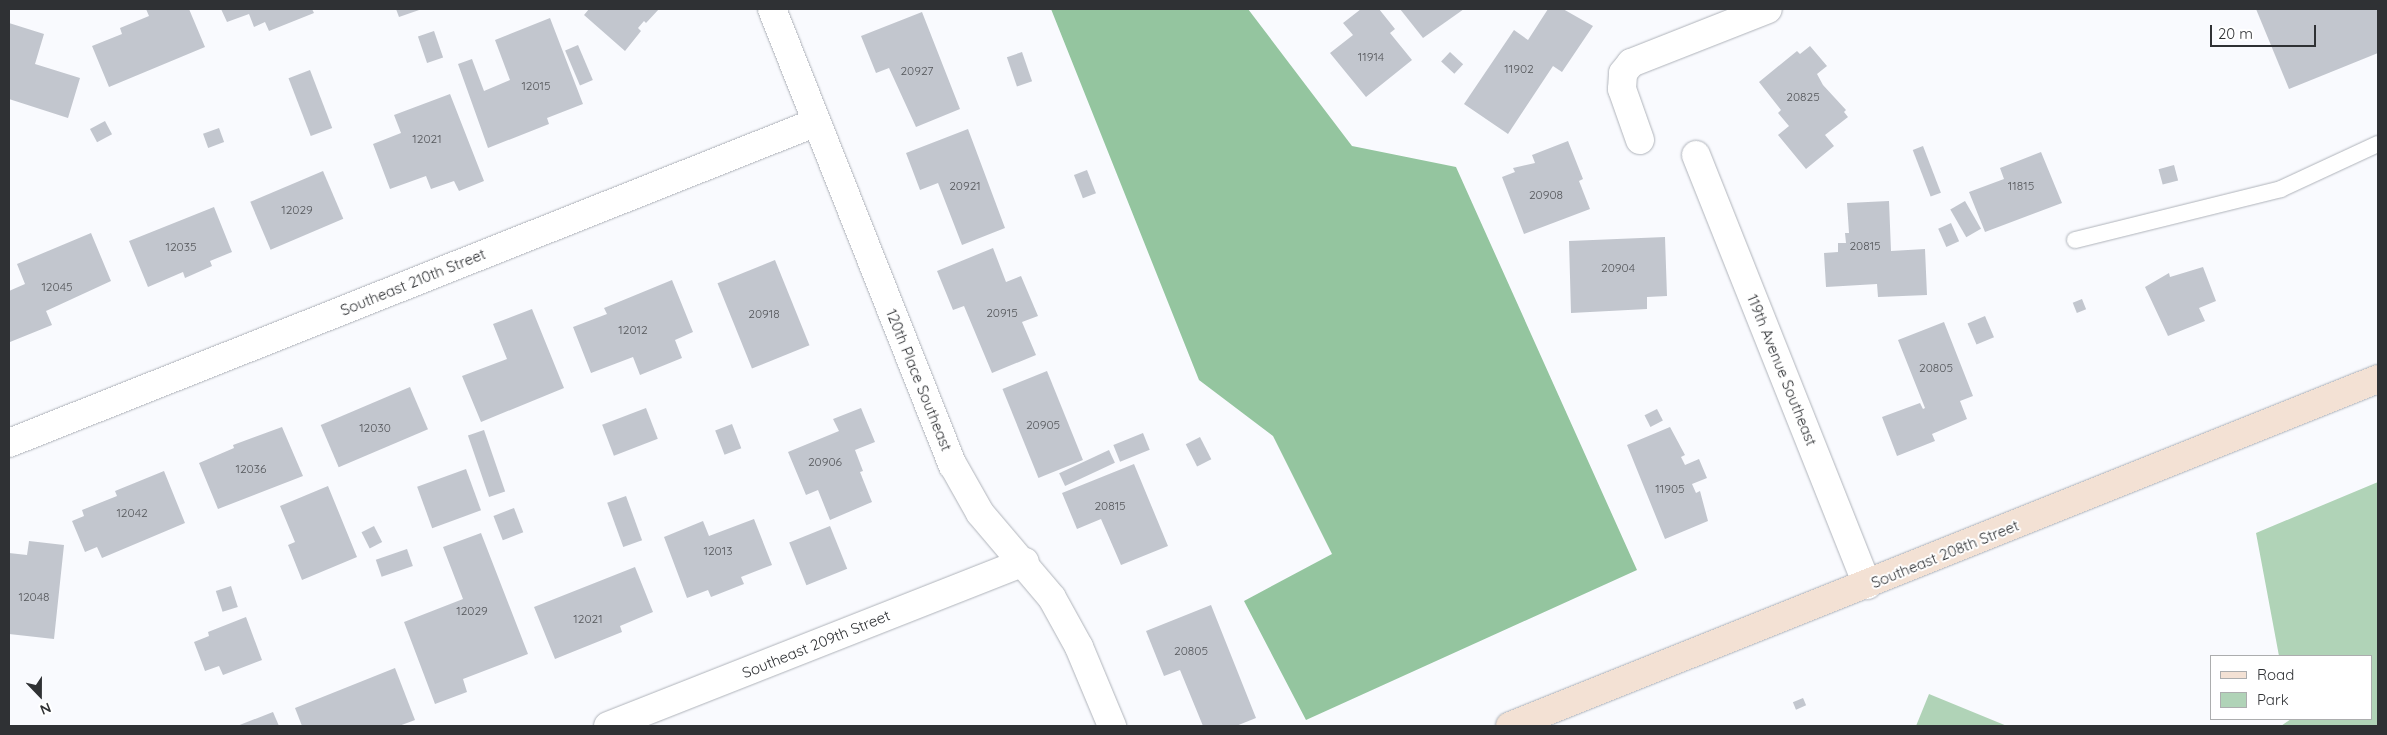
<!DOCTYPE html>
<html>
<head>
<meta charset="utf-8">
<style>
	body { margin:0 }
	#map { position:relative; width:2387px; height:735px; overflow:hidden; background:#f9fafe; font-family:Quicksand,sans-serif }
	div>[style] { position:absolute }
	.green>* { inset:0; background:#b0d3b7 }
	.forest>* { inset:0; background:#94c59f }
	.building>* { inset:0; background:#c2c6ce; transform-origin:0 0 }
	.roads { filter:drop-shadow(0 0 1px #afb3ba) drop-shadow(0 0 1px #afb3ba) }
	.lane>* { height:16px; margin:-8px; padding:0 8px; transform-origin:8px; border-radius:8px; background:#fff }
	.street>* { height:28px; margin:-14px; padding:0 14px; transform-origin:14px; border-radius:14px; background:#fff }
	.secondary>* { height:28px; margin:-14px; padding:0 14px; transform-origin:14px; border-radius:14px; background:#f3e1d4 }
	span { translate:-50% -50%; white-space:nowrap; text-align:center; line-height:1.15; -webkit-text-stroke:4px #fff; paint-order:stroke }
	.number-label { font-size:12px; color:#54565a }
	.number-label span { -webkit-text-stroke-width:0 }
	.street-label { font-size:15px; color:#2f3134 }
	.frame { position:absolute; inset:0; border:10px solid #2f3134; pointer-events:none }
	.legend { position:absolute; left:2210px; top:655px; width:162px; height:65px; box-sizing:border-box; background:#fff; border:1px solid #acadae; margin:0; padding:6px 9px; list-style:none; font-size:15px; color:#2f3134 }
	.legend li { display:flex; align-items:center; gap:10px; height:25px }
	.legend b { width:25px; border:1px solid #acadae }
	.north { position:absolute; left:15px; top:670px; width:50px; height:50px; -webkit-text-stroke:4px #fff; paint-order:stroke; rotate:158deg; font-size:14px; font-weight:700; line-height:20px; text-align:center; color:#2f3134 }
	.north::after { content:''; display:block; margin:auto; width:18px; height:22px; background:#2f3134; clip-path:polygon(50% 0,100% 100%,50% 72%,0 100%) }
	.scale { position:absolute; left:2210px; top:25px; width:106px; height:22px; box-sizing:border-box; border:2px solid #2f3134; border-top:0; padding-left:6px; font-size:15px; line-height:18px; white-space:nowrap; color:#2f3134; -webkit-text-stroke:4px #fff; paint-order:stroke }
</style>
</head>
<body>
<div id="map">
	<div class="green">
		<i style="clip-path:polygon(2378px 482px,2378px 726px,2281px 726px,2291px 719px,2371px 719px,2371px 656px,2279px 656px,2256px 533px)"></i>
		<i style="clip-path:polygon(1929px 694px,2007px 726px,1916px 726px)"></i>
	</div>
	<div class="forest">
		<i style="clip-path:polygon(1051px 9px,1248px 9px,1352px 146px,1456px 167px,1637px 570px,1306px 720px,1244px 601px,1332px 554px,1273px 436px,1199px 380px)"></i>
	</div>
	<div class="building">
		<i style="clip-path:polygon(146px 9px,189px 9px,205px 47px,109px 87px,92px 46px,122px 34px,120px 28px,149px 16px)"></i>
		<i style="clip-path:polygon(221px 9px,312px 9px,314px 13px,269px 31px,265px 22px,254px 27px,249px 14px,227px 22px)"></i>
		<i style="clip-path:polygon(396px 9px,422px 9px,399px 17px)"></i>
		<i style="clip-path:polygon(589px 9px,659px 9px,646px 23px,644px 21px,638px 28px,641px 31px,625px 51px,584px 15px)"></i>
		<i style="clip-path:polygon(1361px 9px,1379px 9px,1395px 29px,1390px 33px,1412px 60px,1366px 97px,1330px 53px,1353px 35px,1343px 23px)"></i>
		<i style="clip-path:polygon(1400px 9px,1464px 9px,1423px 38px)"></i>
		<i style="clip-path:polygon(1548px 9px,1563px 9px,1593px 26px,1562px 72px,1553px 66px,1508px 134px,1464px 104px,1514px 30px,1528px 40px)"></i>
		<i style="clip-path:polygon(2256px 9px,2378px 9px,2378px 53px,2289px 89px)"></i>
		<i style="clip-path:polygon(922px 12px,960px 109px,916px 127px,889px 68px,876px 73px,861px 36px)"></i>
		<i style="clip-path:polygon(550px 18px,583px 104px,547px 118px,549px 124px,488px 148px,458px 64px,472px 59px,484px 91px,510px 80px,495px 40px)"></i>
		<i style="clip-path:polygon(9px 23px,44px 34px,35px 64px,80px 78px,68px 118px,9px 99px)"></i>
		<i style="left:434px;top:31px;width:28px;height:17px;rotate:71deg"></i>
		<i style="left:578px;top:45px;width:38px;height:14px;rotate:67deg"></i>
		<i style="clip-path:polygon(1810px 46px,1827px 66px,1817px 74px,1823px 85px,1846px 110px,1844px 112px,1848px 117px,1825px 135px,1834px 146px,1806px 169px,1778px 135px,1789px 126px,1778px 113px,1781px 110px,1759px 82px,1797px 51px,1800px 54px)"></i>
		<i style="left:1022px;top:52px;width:31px;height:16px;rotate:71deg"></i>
		<i style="left:1450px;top:52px;width:18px;height:13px;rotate:43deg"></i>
		<i style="left:310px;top:70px;width:62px;height:23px;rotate:69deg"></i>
		<i style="clip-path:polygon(450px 94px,484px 181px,459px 191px,454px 181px,431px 189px,426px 176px,390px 189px,373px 144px,401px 133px,394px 115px)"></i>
		<i style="left:105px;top:121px;width:15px;height:17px;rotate:62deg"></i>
		<i style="left:219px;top:128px;width:15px;height:17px;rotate:70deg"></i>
		<i style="clip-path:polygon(968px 129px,1005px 228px,962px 245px,938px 183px,920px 190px,906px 153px)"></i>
		<i style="clip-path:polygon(1568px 141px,1583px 179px,1579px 181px,1590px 209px,1524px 234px,1502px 177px,1515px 172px,1513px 168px,1535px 163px,1532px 155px)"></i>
		<i style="left:1923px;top:146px;width:50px;height:11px;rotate:69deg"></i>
		<i style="clip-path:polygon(2041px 152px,2062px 203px,1985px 232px,1969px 192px,2004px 179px,2000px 168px)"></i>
		<i style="left:2174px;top:165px;width:16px;height:16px;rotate:75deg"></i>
		<i style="left:1087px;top:170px;width:25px;height:14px;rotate:69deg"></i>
		<i style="left:323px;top:171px;width:52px;height:79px;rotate:67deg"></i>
		<i style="clip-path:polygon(1889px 201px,1891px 251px,1925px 249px,1927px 295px,1878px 297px,1877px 284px,1826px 287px,1824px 253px,1838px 252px,1838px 243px,1846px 243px,1845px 233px,1849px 233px,1847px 203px)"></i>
		<i style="left:1965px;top:201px;width:32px;height:17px;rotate:60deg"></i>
		<i style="clip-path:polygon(214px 207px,232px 252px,210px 261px,212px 266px,185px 278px,183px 272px,148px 287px,129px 241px)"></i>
		<i style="left:1951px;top:223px;width:20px;height:14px;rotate:66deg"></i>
		<i style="clip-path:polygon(91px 233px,111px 281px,46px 311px,52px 325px,10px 342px,9px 291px,25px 284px,17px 264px)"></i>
		<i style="clip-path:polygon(1665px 237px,1667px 296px,1647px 297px,1647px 309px,1571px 313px,1569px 241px)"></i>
		<i style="clip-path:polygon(993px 248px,1006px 282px,1021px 276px,1038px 316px,1022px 322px,1036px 355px,992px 373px,964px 306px,953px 310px,937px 271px)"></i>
		<i style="left:775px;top:260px;width:92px;height:62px;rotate:68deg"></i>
		<i style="clip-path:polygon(2203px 267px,2216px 301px,2199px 308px,2205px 321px,2168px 336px,2145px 287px,2169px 273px,2170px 277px)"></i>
		<i style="clip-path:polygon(672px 280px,693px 332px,675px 340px,682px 358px,640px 375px,633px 357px,591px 373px,573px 327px,607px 314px,604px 308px)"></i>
		<i style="left:2082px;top:299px;width:11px;height:10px;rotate:68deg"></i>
		<i style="clip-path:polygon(532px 309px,564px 388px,481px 422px,462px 376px,507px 359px,493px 324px)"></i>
		<i style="left:1985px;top:316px;width:23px;height:19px;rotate:67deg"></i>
		<i style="clip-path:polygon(1944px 322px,1973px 396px,1960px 401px,1967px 419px,1932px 434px,1935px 441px,1897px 456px,1882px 417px,1920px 403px,1923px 409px,1925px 408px,1898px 340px)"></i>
		<i style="left:1047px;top:371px;width:96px;height:48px;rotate:68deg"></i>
		<i style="left:410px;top:387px;width:46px;height:97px;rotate:67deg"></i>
		<i style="left:646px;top:408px;width:33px;height:47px;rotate:69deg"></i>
		<i style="clip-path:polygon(861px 408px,875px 442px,855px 450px,863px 471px,860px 472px,872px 502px,830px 520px,818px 490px,806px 495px,788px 452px,839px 431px,833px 419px)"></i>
		<i style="left:1657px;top:409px;width:13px;height:14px;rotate:63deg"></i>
		<i style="left:732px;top:424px;width:26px;height:18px;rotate:69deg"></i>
		<i style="clip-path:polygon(282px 427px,303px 476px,218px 509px,199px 463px,234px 448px,233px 445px)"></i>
		<i style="clip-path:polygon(1670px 427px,1685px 455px,1681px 457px,1685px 465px,1699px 459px,1707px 478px,1692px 484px,1696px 493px,1700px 491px,1708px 521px,1665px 539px,1627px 445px)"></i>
		<i style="left:484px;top:430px;width:65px;height:17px;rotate:71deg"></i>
		<i style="left:1143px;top:433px;width:18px;height:32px;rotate:68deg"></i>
		<i style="left:1200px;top:437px;width:25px;height:16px;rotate:63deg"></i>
		<i style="left:1109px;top:450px;width:14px;height:55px;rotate:65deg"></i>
		<i style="clip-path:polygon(1134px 464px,1168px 546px,1121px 565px,1101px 519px,1077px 529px,1062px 493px)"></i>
		<i style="left:466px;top:469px;width:44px;height:52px;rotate:70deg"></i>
		<i style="clip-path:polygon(164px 471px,185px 523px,102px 558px,97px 547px,85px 552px,72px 521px,84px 516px,82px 510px,117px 496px,115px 491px)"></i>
		<i style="clip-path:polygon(328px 486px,357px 557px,302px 580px,288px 545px,295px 542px,280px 506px)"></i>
		<i style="left:626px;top:496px;width:47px;height:20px;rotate:70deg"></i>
		<i style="left:514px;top:508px;width:26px;height:22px;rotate:69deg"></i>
		<i style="clip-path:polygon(754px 519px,772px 565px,741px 577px,744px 584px,711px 597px,708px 590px,687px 598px,664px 537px,703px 521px,709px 536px)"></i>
		<i style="left:374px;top:526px;width:18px;height:14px;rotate:63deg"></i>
		<i style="left:830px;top:526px;width:46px;height:44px;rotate:68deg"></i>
		<i style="clip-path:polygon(481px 533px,528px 654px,463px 679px,467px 692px,435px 704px,404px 622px,463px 599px,443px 547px)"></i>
		<i style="clip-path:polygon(29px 541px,64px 545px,54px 639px,9px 634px,9px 553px,27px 555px)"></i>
		<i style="left:407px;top:549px;width:18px;height:33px;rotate:71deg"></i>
		<i style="clip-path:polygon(635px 567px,653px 612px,620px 626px,622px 632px,555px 659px,534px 607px)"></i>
		<i style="left:231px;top:586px;width:22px;height:16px;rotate:72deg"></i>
		<i style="clip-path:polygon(1211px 605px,1256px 718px,1236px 726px,1203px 726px,1180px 670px,1164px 676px,1146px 631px)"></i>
		<i style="clip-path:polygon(246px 617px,262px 660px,223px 675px,219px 666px,205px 671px,194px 642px,209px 636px,208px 632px)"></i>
		<i style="clip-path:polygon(395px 668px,415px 720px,399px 726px,302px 726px,295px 708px)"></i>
		<i style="left:1803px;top:698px;width:8px;height:11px;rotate:67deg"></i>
		<i style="clip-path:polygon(273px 712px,279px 726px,237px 726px)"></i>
	</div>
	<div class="roads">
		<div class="lane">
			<i style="left:2075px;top:240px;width:212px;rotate:-13.9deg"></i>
			<i style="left:2281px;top:189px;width:107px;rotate:-24.9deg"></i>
		</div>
		<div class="street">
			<i style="left:772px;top:9px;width:491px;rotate:68.4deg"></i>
			<i style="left:953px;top:465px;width:55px;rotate:60.6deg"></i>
			<i style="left:980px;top:513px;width:111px;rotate:49.7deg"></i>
			<i style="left:1052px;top:598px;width:56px;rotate:61.1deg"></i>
			<i style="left:1079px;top:647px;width:86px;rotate:67.3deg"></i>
			<i style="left:1640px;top:140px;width:54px;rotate:-109.4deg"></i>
			<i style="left:1622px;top:89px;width:16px;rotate:-86deg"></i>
			<i style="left:1623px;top:73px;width:13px;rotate:-51deg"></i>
			<i style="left:1631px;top:63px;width:147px;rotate:-21.5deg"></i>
			<i style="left:1696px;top:155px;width:463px;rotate:68.3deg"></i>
			<i style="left:9px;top:443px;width:869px;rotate:-21.67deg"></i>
			<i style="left:608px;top:726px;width:448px;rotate:-21.5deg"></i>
		</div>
		<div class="secondary">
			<i style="left:1510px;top:726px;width:935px;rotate:-21.79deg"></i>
		</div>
	</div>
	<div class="number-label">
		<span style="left:1371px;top:57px">11914</span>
		<span style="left:1519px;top:69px">11902</span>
		<span style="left:917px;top:71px">20927</span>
		<span style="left:536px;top:86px">12015</span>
		<span style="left:1803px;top:97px">20825</span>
		<span style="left:427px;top:139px">12021</span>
		<span style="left:965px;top:186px">20921</span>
		<span style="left:2021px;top:186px">11815</span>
		<span style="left:1546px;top:195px">20908</span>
		<span style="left:297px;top:210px">12029</span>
		<span style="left:1865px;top:246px">20815</span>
		<span style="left:181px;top:247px">12035</span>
		<span style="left:1618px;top:268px">20904</span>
		<span style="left:57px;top:287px">12045</span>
		<span style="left:1002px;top:313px">20915</span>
		<span style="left:764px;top:314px">20918</span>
		<span style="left:633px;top:330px">12012</span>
		<span style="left:1936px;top:368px">20805</span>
		<span style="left:1043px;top:425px">20905</span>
		<span style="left:375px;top:428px">12030</span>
		<span style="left:825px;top:462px">20906</span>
		<span style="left:251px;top:469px">12036</span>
		<span style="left:1670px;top:489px">11905</span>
		<span style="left:1110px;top:506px">20815</span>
		<span style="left:132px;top:513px">12042</span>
		<span style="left:718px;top:551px">12013</span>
		<span style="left:34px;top:597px">12048</span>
		<span style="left:472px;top:611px">12029</span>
		<span style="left:588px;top:619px">12021</span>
		<span style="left:1191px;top:651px">20805</span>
	</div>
	<div class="street-label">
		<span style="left:413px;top:282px;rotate:-22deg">Southeast 210th Street</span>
		<span style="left:1782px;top:370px;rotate:68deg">119th Avenue Southeast</span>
		<span style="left:919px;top:380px;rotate:68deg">120th Place Southeast</span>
		<span style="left:1945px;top:554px;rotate:-22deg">Southeast 208th Street</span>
		<span style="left:816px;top:644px;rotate:-22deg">Southeast 209th Street</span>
	</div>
	<div class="frame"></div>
	<ul class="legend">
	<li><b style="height:6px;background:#f3e1d4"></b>Road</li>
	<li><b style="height:14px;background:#b0d3b7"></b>Park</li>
	</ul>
	<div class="north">N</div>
	<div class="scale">20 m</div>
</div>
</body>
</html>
